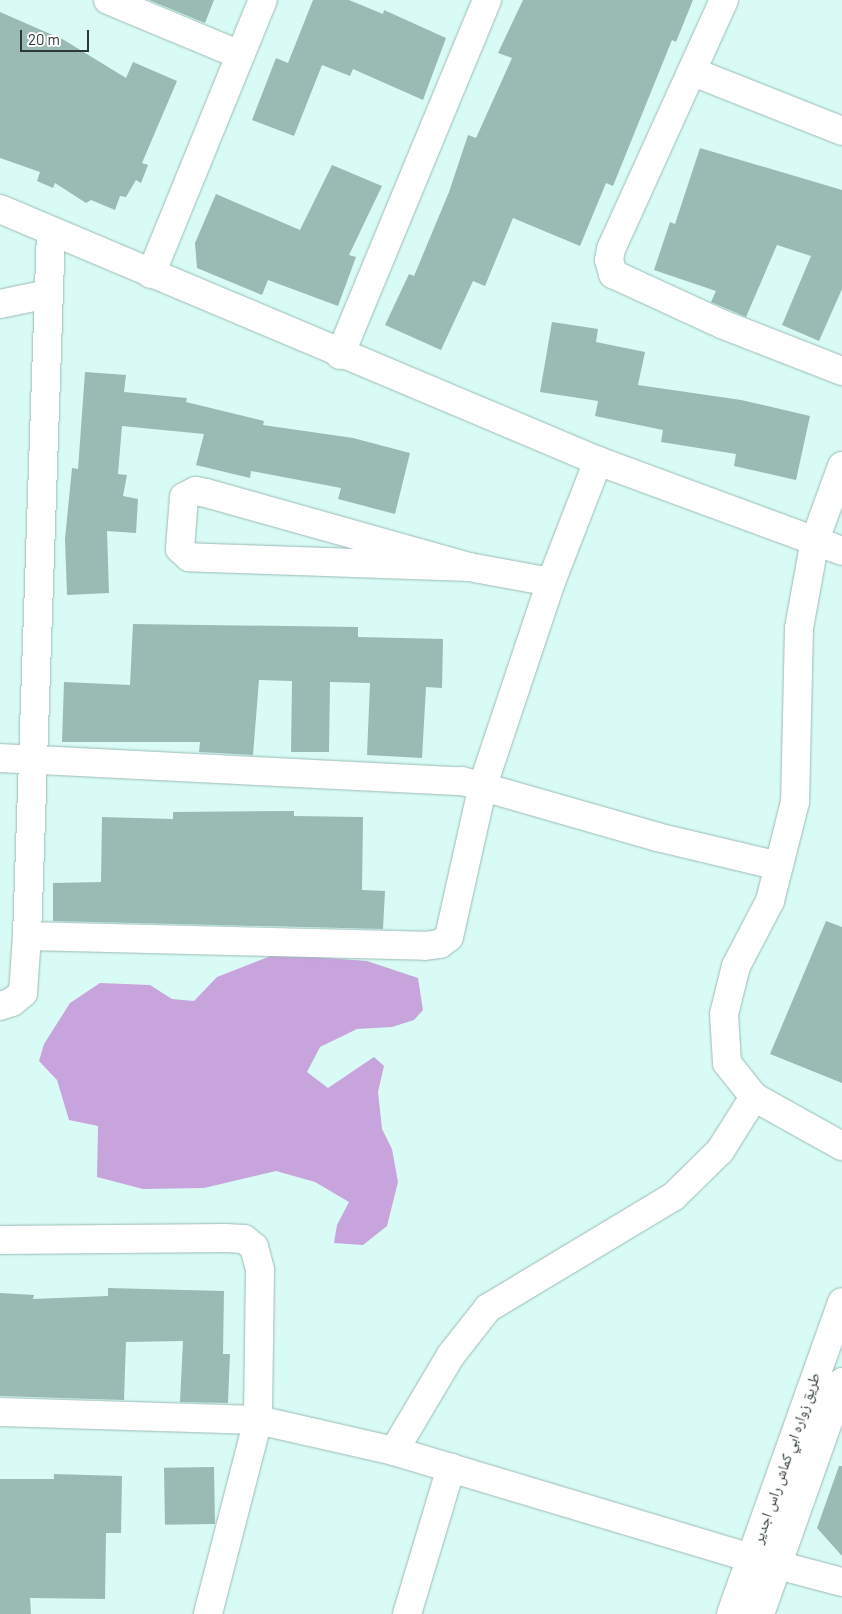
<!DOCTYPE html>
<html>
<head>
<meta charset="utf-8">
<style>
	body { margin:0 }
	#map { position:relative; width:842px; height:1614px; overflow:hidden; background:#d9fbf5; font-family:Barlow,"Noto Naskh Arabic",sans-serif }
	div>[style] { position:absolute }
	.forest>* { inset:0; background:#c8a4dd }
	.building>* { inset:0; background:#9abab4; transform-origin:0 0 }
	.roads { filter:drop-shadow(0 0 1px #9bbbb6) drop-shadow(0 0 1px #9bbbb6) }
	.street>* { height:28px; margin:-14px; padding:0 14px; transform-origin:14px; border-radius:14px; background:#fff }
	.primary>* { height:28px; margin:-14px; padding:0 14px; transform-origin:14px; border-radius:14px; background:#fff }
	span { translate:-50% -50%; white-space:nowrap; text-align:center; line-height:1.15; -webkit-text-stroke:5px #fff; paint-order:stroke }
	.street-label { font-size:15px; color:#2d3a38 }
	.scale { position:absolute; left:20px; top:30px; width:69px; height:22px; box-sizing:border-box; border:2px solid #2d3a38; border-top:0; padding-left:6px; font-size:15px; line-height:18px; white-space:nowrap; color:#2d3a38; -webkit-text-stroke:4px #fff; paint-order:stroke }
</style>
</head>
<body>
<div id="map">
	<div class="forest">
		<i style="clip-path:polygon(276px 954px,367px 961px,418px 978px,423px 1010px,414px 1020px,392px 1027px,357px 1029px,320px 1047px,307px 1072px,328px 1088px,374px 1057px,384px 1066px,378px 1092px,382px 1129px,392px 1149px,398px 1182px,387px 1226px,363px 1245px,334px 1243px,337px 1225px,349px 1202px,315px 1182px,276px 1171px,204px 1188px,143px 1189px,97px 1177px,98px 1126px,69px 1120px,57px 1080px,39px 1061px,44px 1044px,70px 1003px,100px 983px,150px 985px,172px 999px,194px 1001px,217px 977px)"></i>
	</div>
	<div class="building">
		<i style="clip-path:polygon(149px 0,214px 0,205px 23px)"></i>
		<i style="clip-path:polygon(313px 0,349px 0,383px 14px,384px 10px,446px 38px,423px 100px,353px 69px,350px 76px,322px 65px,294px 136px,252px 120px,276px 58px,288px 63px)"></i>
		<i style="clip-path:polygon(523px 0,693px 0,676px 42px,672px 40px,613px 186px,606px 183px,580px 246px,513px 218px,485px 286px,473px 281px,441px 350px,385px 325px,409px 274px,414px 276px,449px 192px,468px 135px,476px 138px,512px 58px,498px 53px)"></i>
		<i style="clip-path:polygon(0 12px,64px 40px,126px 78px,133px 62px,177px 81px,142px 163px,148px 165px,141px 183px,136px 180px,126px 197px,120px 196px,115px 210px,91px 200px,86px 203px,55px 183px,53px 188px,37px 181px,40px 172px,0 158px)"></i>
		<i style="clip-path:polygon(700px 148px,842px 190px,842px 289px,819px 341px,782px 325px,811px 256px,777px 245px,746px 317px,711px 302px,716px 291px,654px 270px,670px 222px,675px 224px)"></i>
		<i style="clip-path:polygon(332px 165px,382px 186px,349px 255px,356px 257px,338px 306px,268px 280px,262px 295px,197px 268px,195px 243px,216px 194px,300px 230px)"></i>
		<i style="clip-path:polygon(552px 322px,598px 329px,596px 342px,645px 352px,638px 385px,741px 400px,810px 416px,796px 480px,734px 466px,736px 454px,661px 442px,663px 430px,595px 416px,598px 401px,540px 392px)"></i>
		<i style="clip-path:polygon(85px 372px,126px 375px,124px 392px,187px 398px,186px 402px,264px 421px,263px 425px,353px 438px,410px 453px,395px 514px,338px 499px,341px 488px,251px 471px,250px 478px,196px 465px,204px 434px,122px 426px,118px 474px,127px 475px,123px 496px,138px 499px,136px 533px,107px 531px,109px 593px,67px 595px,65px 539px,72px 468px,78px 469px)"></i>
		<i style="clip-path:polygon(133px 624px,358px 627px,358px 637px,443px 639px,442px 688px,426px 687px,422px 758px,367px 755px,370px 683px,330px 682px,329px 752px,291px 752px,292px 681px,259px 680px,253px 755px,199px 752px,200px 742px,62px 742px,64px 682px,130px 685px)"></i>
		<i style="clip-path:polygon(294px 811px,294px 816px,363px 817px,362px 890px,385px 891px,383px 929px,53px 921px,53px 883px,101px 882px,102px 817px,173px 819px,173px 812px)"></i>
		<i style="clip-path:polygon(826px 921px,842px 927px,842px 1083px,770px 1054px)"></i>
		<i style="clip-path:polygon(108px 1288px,224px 1291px,223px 1354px,230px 1354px,228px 1403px,180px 1402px,183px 1341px,126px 1342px,124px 1400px,0 1396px,0 1293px,34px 1295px,33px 1299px,108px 1296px)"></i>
		<i style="clip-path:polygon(839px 1466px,842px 1466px,842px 1556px,817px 1528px)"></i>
		<i style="left:214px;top:1467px;width:57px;height:50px;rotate:89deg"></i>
		<i style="clip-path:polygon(54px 1474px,122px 1476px,121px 1533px,106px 1533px,105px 1599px,30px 1598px,31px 1614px,0 1614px,0 1479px,54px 1479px)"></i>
	</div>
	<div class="roads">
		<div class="street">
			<i style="left:108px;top:0;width:143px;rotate:22.6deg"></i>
			<i style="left:724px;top:0;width:273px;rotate:114.4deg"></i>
			<i style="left:611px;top:249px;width:11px;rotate:100deg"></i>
			<i style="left:609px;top:260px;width:15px;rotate:74deg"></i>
			<i style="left:613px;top:274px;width:122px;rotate:24.7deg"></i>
			<i style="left:724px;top:325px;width:127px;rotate:21.3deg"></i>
			<i style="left:693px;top:72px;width:160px;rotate:21.6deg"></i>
			<i style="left:0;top:209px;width:649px;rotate:22.85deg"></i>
			<i style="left:598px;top:461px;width:260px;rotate:20.2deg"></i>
			<i style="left:151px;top:274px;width:296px;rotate:-67.8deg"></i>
			<i style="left:0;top:304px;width:49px;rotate:-11.8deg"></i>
			<i style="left:340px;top:355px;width:384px;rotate:-67.5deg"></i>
			<i style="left:842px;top:466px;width:79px;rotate:110deg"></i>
			<i style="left:815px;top:540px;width:89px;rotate:100.3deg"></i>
			<i style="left:799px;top:628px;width:174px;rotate:91.3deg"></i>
			<i style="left:795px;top:802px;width:102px;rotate:104.2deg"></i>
			<i style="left:770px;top:901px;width:73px;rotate:117.6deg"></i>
			<i style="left:736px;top:966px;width:49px;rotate:104deg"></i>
			<i style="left:724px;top:1014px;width:49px;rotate:86.5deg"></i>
			<i style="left:727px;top:1063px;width:43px;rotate:51.5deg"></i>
			<i style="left:754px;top:1097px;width:101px;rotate:29.1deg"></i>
			<i style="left:469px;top:567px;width:280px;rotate:-178deg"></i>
			<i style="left:189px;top:557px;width:12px;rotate:-138deg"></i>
			<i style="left:180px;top:549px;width:52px;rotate:-85.6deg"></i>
			<i style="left:184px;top:497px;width:13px;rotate:-27deg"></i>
			<i style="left:196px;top:491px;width:10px;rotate:11deg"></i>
			<i style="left:206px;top:493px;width:273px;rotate:15.7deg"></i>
			<i style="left:469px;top:567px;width:83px;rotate:10.4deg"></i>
			<i style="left:0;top:758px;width:463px;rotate:2.9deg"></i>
			<i style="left:462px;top:781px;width:203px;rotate:16deg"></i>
			<i style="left:657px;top:837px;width:125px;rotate:13.4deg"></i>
			<i style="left:27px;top:936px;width:398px;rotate:1.4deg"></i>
			<i style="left:425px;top:946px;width:15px;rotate:-8deg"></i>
			<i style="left:440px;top:944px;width:11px;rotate:-38deg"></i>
			<i style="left:449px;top:937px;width:156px;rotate:-77.4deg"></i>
			<i style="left:483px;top:785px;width:214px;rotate:-71.5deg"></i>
			<i style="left:551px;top:582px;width:130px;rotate:-68.8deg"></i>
			<i style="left:0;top:1006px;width:13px;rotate:-18deg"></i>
			<i style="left:12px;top:1002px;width:14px;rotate:-39deg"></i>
			<i style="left:23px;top:993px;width:57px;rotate:-86deg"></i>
			<i style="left:27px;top:936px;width:705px;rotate:-88.05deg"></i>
			<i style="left:0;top:1240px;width:226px;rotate:-0.5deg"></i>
			<i style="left:226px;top:1238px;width:18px;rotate:3deg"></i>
			<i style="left:244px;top:1239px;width:13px;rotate:39deg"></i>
			<i style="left:254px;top:1247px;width:24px;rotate:75deg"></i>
			<i style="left:260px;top:1270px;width:150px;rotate:90.8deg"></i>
			<i style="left:258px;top:1420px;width:200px;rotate:104.5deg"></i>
			<i style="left:0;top:1412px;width:258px;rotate:1.8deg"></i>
			<i style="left:258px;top:1420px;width:139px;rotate:12.8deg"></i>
			<i style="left:394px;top:1451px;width:373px;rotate:16.7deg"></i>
			<i style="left:751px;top:1558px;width:94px;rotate:14.8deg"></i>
			<i style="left:394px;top:1451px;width:112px;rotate:-59.3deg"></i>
			<i style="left:451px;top:1355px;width:60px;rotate:-51.8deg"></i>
			<i style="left:488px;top:1308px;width:216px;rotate:-31deg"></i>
			<i style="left:673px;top:1197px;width:66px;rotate:-44.4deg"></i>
			<i style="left:720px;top:1151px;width:64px;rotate:-57.8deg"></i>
			<i style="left:407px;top:1614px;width:153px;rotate:-73.3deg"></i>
		</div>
		<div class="primary">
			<i style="left:731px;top:1614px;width:331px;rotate:-70.4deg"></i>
			<i style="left:760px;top:1614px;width:246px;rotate:-70.5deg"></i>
		</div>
	</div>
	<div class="street-label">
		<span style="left:786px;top:1458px;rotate:-71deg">طريق زواره ابي كماش راس اجدير</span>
	</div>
	<div class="scale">20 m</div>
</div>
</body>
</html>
